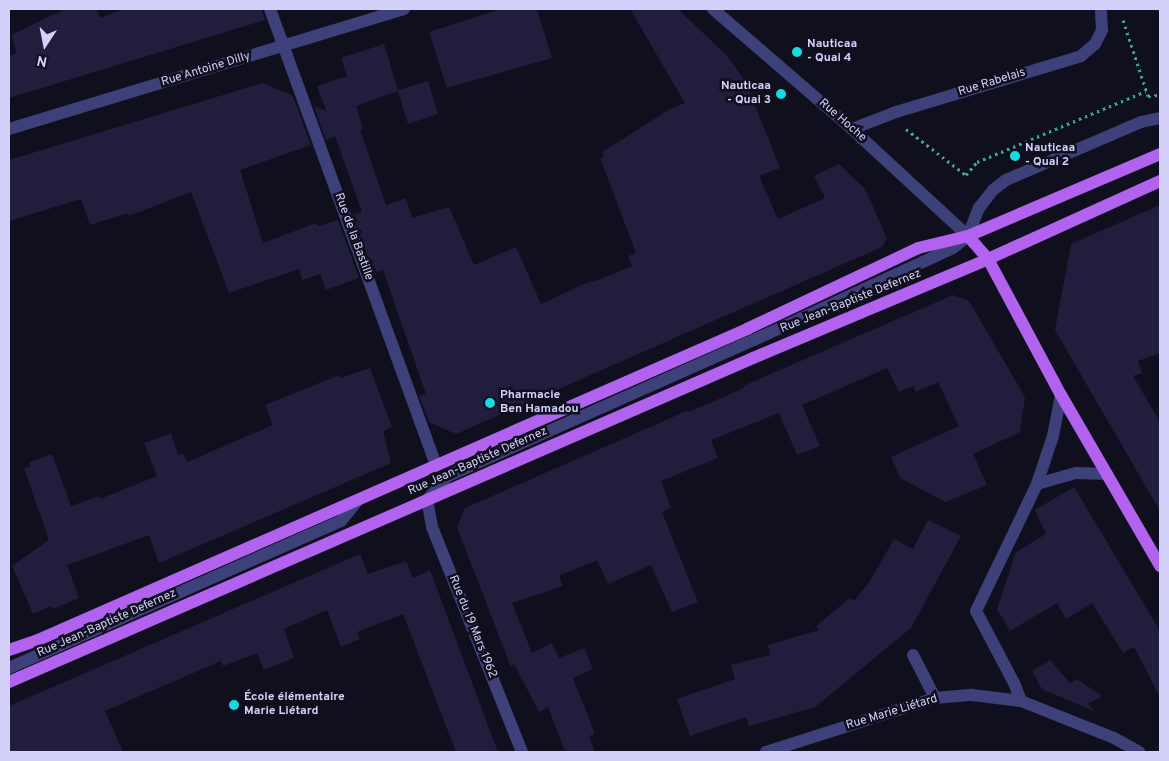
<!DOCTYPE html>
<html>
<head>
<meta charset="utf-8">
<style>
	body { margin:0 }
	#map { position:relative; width:1169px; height:761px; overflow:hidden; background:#100f1e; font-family:Overpass,sans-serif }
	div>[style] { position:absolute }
	.building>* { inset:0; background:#211d3d }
	.path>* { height:3px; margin-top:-1.5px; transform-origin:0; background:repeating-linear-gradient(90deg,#3aa598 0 2.5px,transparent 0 6.5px) }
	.minor>* { height:12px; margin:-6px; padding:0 6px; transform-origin:6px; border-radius:6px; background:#3e4079 }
	.major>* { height:12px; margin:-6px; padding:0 6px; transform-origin:6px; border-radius:6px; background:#b163ef }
	.dots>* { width:14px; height:14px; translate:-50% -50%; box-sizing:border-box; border:2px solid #100f1e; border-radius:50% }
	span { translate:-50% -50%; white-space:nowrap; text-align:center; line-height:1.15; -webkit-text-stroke:5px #100f1e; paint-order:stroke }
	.poi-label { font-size:12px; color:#d3d1fa; font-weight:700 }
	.left { translate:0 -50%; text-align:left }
	.right { translate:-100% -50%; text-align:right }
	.street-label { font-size:12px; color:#d3d1fa }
	.frame { position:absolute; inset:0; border:10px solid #d3d1fa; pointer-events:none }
	.north { position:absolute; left:20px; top:20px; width:50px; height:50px; -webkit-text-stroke:4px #100f1e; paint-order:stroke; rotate:191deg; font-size:14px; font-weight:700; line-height:20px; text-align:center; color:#d3d1fa }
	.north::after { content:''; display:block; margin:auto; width:18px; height:22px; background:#d3d1fa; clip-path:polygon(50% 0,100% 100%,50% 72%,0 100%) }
</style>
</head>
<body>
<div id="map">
	<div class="building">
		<i style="clip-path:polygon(65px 9px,97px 9px,100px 18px,124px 9px,262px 9px,265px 20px,9px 98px,9px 56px,17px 53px,11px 35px)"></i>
		<i style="clip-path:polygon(501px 9px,537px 9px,552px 58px,447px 88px,429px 32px)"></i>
		<i style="clip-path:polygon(630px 9px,678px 9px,727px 56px,745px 80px,780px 168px,759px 176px,778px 219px,825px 198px,814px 176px,839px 164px,865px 189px,887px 238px,882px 247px,456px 434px,429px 422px,419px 396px,426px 394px,383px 270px,374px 273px,353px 215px,362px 212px,335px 136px,326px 140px,314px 106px,326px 111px,317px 86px,347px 76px,341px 58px,384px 44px,398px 90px,428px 81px,438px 114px,408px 124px,398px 91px,356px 106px,363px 128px,360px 130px,386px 205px,406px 198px,412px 218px,449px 207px,474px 265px,516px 247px,541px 304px,593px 280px,593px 282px,632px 266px,628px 256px,636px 253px,600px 158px,604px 156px,602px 152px,670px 109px,685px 103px)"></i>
		<i style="clip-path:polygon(263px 83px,293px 96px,311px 145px,240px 170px,263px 243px,316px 223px,318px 226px,338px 220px,359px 278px,326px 290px,320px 274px,302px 280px,299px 269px,229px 293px,191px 192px,129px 216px,128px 213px,90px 225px,81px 199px,9px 221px,9px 160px)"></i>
		<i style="clip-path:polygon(1160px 205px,1160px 353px,1138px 361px,1142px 373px,1133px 376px,1160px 422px,1160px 511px,1055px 330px,1071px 244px)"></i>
		<i style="clip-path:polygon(953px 295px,969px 301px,1025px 397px,1020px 432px,973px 454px,987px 485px,946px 502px,900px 478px,891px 457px,959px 426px,938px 382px,916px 392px,913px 386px,899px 392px,887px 368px,802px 405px,820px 446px,797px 455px,779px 413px,711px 440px,718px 458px,661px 481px,671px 508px,662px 512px,698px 602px,672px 612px,651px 565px,608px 584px,597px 560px,559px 576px,563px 586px,512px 603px,532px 653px,552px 643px,559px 658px,584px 648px,593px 669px,573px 678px,595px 734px,589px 736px,595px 752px,565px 752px,548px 707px,539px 712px,514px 664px,511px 667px,457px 527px,465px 508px,689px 410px,689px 412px,744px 388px,743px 386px)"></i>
		<i style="clip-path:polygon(370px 368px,392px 427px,383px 431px,391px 463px,159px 563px,149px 535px,67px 565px,79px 598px,53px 609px,51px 606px,33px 614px,12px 566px,49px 540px,24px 468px,31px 466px,29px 462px,52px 454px,71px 506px,99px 496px,100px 499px,157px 476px,144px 443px,171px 433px,178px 455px,183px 453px,187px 462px,273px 425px,265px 405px,339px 375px,340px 378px)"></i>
		<i style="clip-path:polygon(1074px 487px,1160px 631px,1160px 697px,1134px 647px,1123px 653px,1092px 603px,1066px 619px,1057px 603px,1010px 631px,997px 609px,1016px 552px,1046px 534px,1035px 510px)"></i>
		<i style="clip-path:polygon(928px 520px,961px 536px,911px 628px,815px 707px,749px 726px,746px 717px,690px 736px,677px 699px,735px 679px,731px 665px,770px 655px,768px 645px,819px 630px,816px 626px,850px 598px,854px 601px,870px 581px,894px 539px,913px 549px)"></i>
		<i style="clip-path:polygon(360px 554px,368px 574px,406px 561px,413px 578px,430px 570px,498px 752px,456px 752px,403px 614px,357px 632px,360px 639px,341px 647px,327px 610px,284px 629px,294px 658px,264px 670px,257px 653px,223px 666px,221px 661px,105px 711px,123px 752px,9px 752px,9px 706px)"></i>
		<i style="clip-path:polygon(1050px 660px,1070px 683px,1077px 679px,1102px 696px,1088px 704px,1096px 712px,1042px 689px,1032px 671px)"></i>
	</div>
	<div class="path">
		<i style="left:1123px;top:20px;width:80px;rotate:71.8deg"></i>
		<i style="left:1148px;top:96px;width:12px;rotate:-5deg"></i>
		<i style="left:906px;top:129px;width:76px;rotate:37.5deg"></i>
		<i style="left:966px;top:175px;width:17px;rotate:-50deg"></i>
		<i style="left:977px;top:162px;width:183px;rotate:-22.8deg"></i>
	</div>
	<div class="minor">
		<i style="left:270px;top:9px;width:486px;rotate:70deg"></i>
		<i style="left:713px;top:9px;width:184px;rotate:40.8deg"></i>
		<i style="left:852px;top:129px;width:158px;rotate:42.7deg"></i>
		<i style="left:9px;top:129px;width:413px;rotate:-16.9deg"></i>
		<i style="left:852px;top:129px;width:47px;rotate:-21.1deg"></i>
		<i style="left:896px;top:112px;width:193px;rotate:-16.8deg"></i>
		<i style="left:1081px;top:56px;width:18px;rotate:-41deg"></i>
		<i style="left:1095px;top:44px;width:16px;rotate:-63deg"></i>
		<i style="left:1102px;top:30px;width:21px;rotate:-93deg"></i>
		<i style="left:1037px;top:484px;width:41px;rotate:-15.8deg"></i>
		<i style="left:1076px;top:473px;width:31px;rotate:2deg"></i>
		<i style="left:913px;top:655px;width:48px;rotate:62.9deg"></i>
		<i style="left:9px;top:668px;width:363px;rotate:-23.9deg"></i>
		<i style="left:341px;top:521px;width:27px;rotate:-51deg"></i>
		<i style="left:1021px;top:701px;width:19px;rotate:-111deg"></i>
		<i style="left:1014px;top:683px;width:81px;rotate:-117.8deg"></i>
		<i style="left:976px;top:611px;width:141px;rotate:-64.3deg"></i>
		<i style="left:1037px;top:484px;width:51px;rotate:-71.6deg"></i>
		<i style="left:1053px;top:436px;width:42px;rotate:-79deg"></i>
		<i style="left:522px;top:752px;width:242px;rotate:-111.8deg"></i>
		<i style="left:432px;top:527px;width:27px;rotate:-100deg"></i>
		<i style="left:427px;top:500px;width:32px;rotate:-49deg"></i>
		<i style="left:448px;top:476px;width:335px;rotate:-24deg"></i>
		<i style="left:754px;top:340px;width:219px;rotate:-24.8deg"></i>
		<i style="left:953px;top:248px;width:19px;rotate:-39deg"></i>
		<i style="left:968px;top:236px;width:30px;rotate:-69deg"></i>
		<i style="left:979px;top:208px;width:23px;rotate:-52deg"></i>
		<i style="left:993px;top:190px;width:16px;rotate:-38deg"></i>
		<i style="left:1006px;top:180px;width:147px;rotate:-23.2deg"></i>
		<i style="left:1141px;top:122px;width:19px;rotate:-12deg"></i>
		<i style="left:766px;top:752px;width:177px;rotate:-17.7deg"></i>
		<i style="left:935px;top:698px;width:37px;rotate:-5deg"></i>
		<i style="left:972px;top:695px;width:49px;rotate:7deg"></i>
		<i style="left:1021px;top:701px;width:100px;rotate:21.7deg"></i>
		<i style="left:1114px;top:738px;width:29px;rotate:29deg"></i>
	</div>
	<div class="major">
		<i style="left:968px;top:236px;width:30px;rotate:49deg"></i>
		<i style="left:988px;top:259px;width:154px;rotate:61.8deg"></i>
		<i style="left:1061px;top:395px;width:198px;rotate:59.9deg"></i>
		<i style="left:9px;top:650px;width:31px;rotate:-19deg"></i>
		<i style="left:38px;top:640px;width:774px;rotate:-23.68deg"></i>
		<i style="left:747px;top:329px;width:189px;rotate:-25.3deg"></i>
		<i style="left:918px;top:248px;width:51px;rotate:-13.5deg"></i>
		<i style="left:968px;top:236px;width:209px;rotate:-23.1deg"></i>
		<i style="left:9px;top:682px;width:811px;rotate:-23.53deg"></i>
		<i style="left:753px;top:358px;width:255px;rotate:-22.8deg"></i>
		<i style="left:988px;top:259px;width:189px;rotate:-24.4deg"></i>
	</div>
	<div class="dots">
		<i style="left:797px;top:52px;background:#17d9e0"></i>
		<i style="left:781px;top:94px;background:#17d9e0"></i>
		<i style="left:1015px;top:156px;background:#17d9e0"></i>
		<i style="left:490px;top:403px;background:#17d9e0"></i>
		<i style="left:234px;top:705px;background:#17d9e0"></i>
	</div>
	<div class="poi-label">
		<span class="left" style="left:807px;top:52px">Nauticaa<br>- Quai 4</span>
		<span class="right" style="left:771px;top:94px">Nauticaa<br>- Quai 3</span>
		<span class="left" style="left:1025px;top:156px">Nauticaa<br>- Quai 2</span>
		<span class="left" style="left:500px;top:403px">Pharmacie<br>Ben Hamadou</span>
		<span class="left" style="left:244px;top:705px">École élémentaire<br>Marie Liétard</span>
	</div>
	<div class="street-label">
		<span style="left:206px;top:70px;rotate:-17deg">Rue Antoine Dilly</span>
		<span style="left:992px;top:83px;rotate:-17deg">Rue Rabelais</span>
		<span style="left:842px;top:121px;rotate:41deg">Rue Hoche</span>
		<span style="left:353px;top:237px;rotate:70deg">Rue de la Bastille</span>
		<span style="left:851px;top:302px;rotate:-22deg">Rue Jean-Baptiste Defernez</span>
		<span style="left:478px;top:462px;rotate:-24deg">Rue Jean-Baptiste Defernez</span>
		<span style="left:107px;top:624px;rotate:-24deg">Rue Jean-Baptiste Defernez</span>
		<span style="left:472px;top:627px;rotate:68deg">Rue du 19 Mars 1962</span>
		<span style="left:892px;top:713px;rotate:-17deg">Rue Marie Liétard</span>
	</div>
	<div class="frame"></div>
	<div class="north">N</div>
</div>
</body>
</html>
